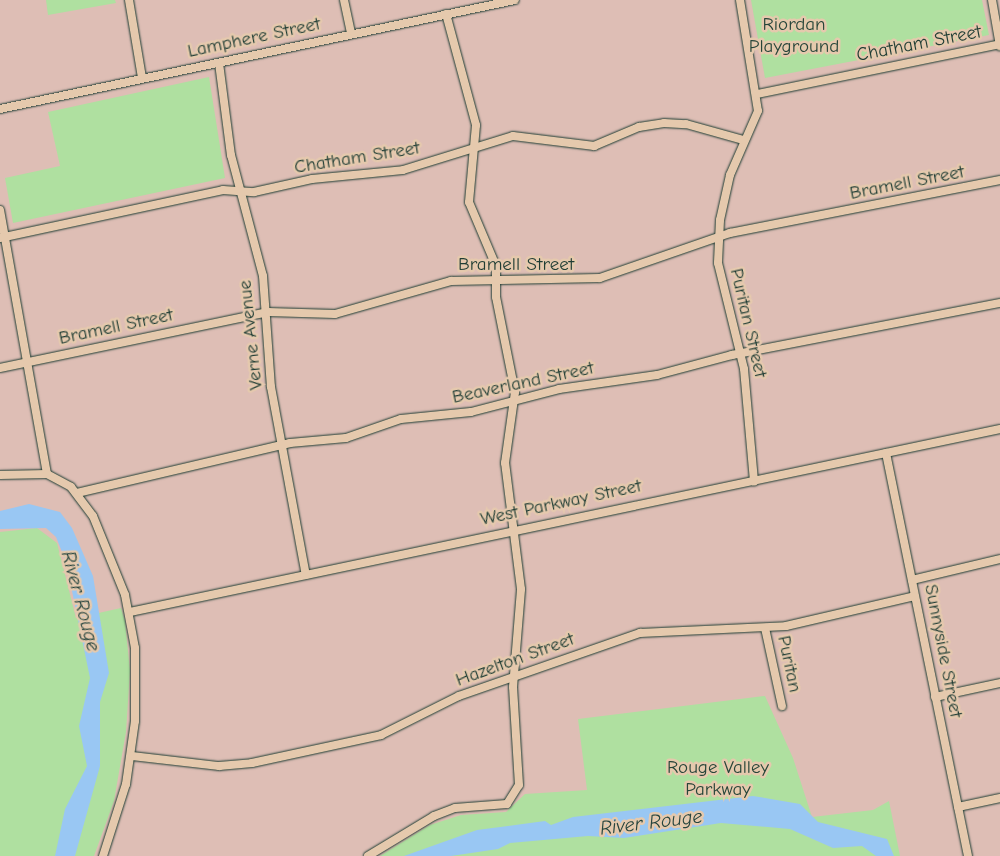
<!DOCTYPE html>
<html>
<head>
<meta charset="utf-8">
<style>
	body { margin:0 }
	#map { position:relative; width:1000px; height:856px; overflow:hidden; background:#debeb5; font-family:"Comic Neue",sans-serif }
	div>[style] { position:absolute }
	.green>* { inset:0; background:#afe0a0 }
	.water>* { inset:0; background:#99c7f3 }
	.roads { filter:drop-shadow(0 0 1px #1f3d34) drop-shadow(0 0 1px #1f3d34) }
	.street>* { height:8px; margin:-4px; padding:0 4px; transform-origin:4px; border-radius:4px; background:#e5c9ad }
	span { translate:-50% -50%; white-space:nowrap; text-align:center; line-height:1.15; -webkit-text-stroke:5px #e5c9ad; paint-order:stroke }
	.park-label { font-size:19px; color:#264539 }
	.street-label { font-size:19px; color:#1f3d34 }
	.water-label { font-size:20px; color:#25443e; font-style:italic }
</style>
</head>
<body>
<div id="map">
	<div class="green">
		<i style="clip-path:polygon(46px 0,115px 0,116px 3px,48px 15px)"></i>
		<i style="clip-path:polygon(751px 0,982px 0,989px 35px,765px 78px)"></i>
		<i style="clip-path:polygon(209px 77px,225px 178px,13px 223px,5px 178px,60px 166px,48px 112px)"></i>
		<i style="clip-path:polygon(37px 528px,57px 543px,76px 618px,121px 608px,125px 621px,130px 671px,126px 732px,114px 801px,94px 856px,0 856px,0 532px)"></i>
		<i style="clip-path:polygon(765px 696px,793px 758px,812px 817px,873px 810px,889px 801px,900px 856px,380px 856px,430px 825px,461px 815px,506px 812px,525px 794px,587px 790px,578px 719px)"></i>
	</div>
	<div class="water">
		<i style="clip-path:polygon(29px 504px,60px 512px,72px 528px,93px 576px,109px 673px,100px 702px,100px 766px,75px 856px,55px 856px,65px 809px,87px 766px,79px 726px,90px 678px,66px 562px,56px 537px,46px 528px,0 529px,0 511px)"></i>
		<i style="clip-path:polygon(753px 796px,800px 804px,818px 822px,887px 839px,894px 856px,876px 856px,862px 846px,833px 848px,790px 829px,721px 823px,624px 838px,588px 836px,510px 843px,498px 849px,451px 856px,404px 856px,477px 830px,545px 821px,551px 825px,573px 817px)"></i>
	</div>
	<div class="roads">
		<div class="street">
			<i style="left:129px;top:0;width:79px;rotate:80.5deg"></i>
			<i style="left:344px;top:0;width:35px;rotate:78deg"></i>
			<i style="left:740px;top:0;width:112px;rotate:80.8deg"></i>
			<i style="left:758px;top:111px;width:70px;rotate:113.6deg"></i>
			<i style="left:730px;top:175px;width:46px;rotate:102.5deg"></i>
			<i style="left:720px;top:220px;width:43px;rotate:92.7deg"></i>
			<i style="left:718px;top:263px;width:109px;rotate:76.2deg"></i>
			<i style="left:744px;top:369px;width:113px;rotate:84.9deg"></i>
			<i style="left:992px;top:0;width:47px;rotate:80.1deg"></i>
			<i style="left:219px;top:63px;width:93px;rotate:82.6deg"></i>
			<i style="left:231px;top:155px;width:125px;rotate:75.2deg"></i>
			<i style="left:263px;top:276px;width:111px;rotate:85.9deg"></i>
			<i style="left:271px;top:387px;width:191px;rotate:79.5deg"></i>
			<i style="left:757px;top:94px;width:248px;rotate:-11.6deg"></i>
			<i style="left:0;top:109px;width:526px;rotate:-11.95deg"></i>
			<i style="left:0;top:210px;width:268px;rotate:79.9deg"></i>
			<i style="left:0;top:238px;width:228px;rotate:-12.1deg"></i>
			<i style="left:223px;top:190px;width:31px;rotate:4deg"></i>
			<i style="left:254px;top:192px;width:59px;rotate:-12.6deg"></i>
			<i style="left:312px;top:179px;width:91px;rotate:-5.6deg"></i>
			<i style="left:403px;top:170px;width:115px;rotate:-17.2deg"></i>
			<i style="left:513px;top:136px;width:82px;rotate:7deg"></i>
			<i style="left:594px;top:146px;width:49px;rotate:-22.9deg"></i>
			<i style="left:639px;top:127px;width:25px;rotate:-9deg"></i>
			<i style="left:664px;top:123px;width:22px;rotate:3deg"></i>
			<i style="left:686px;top:124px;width:59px;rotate:15.7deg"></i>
			<i style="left:0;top:368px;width:274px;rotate:-11.8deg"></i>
			<i style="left:268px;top:312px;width:67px;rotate:1.7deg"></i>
			<i style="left:335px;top:314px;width:121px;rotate:-15.9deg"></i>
			<i style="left:451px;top:281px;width:149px;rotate:-1.2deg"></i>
			<i style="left:600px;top:278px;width:138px;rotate:-19.1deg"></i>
			<i style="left:730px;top:233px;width:275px;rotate:-11.1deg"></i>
			<i style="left:886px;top:453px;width:411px;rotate:78.5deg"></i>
			<i style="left:0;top:475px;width:47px;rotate:-1.2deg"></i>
			<i style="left:47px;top:474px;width:27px;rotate:28deg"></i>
			<i style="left:71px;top:487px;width:36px;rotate:53deg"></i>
			<i style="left:93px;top:516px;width:85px;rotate:67.9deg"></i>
			<i style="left:125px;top:595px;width:54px;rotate:79.3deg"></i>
			<i style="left:135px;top:648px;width:73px;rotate:90deg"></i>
			<i style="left:135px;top:721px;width:64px;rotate:98.1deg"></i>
			<i style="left:126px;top:784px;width:76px;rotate:107.7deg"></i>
			<i style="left:77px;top:493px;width:219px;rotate:-13.2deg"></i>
			<i style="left:290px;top:443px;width:56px;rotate:-5.1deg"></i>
			<i style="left:346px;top:438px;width:58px;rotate:-19.1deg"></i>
			<i style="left:401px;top:419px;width:70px;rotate:-5.7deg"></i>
			<i style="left:471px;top:412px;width:91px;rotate:-14.6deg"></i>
			<i style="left:559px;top:389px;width:99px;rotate:-8.1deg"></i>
			<i style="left:657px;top:375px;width:78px;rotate:-14.9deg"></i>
			<i style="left:732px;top:355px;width:273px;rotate:-11deg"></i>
			<i style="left:912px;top:580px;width:90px;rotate:-13.4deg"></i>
			<i style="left:130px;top:612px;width:889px;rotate:-11.88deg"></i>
			<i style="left:765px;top:628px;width:80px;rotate:77.7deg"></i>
			<i style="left:935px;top:697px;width:66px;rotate:-12.2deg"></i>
			<i style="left:132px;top:756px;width:88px;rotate:6.6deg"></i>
			<i style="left:219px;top:766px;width:33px;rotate:-5deg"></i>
			<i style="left:252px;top:763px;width:132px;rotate:-12.2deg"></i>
			<i style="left:381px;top:735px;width:87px;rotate:-26.6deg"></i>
			<i style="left:459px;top:696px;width:192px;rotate:-19.2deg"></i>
			<i style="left:640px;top:633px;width:146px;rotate:-2.7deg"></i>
			<i style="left:786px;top:626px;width:132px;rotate:-13.1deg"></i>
			<i style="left:958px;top:807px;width:43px;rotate:-12.1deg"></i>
			<i style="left:368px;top:856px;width:77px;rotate:-31.2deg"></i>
			<i style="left:434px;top:816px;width:22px;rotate:-21deg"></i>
			<i style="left:455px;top:808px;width:52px;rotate:-4.4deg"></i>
			<i style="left:507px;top:804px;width:22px;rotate:-58deg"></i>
			<i style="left:519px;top:785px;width:98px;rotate:-93.5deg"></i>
			<i style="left:513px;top:687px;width:98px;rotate:-85.3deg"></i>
			<i style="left:521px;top:589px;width:127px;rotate:-97.2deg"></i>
			<i style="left:505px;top:463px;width:72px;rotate:-82deg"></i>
			<i style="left:515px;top:392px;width:97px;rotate:-101.3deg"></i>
			<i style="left:496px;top:297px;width:31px;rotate:-90deg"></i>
			<i style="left:496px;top:266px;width:69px;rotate:-112.9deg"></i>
			<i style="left:469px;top:202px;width:77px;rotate:-84.8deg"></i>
			<i style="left:476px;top:125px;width:115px;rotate:-105.1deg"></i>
		</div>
	</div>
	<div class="park-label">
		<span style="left:794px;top:36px">Riordan<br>Playground</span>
		<span style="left:718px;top:779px">Rouge Valley<br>Parkway</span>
	</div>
	<div class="street-label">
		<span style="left:254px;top:38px;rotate:-12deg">Lamphere Street</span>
		<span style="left:919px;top:44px;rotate:-11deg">Chatham Street</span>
		<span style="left:357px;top:158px;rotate:-9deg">Chatham Street</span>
		<span style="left:907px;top:183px;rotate:-11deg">Bramell Street</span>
		<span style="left:516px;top:265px">Bramell Street</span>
		<span style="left:748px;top:323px;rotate:77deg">Puritan Street</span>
		<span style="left:116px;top:327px;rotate:-12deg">Bramell Street</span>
		<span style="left:251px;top:335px;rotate:-96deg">Verne Avenue</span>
		<span style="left:523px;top:383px;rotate:-12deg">Beaverland Street</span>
		<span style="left:561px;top:503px;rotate:-12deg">West Parkway Street</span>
		<span style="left:943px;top:651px;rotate:79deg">Sunnyside Street</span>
		<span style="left:515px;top:660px;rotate:-20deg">Hazelton Street</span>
		<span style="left:789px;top:664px;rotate:78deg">Puritan</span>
	</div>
	<div class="water-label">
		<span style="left:81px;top:601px;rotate:75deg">River Rouge</span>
		<span style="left:651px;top:822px;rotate:-7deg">River Rouge</span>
	</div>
</div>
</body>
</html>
